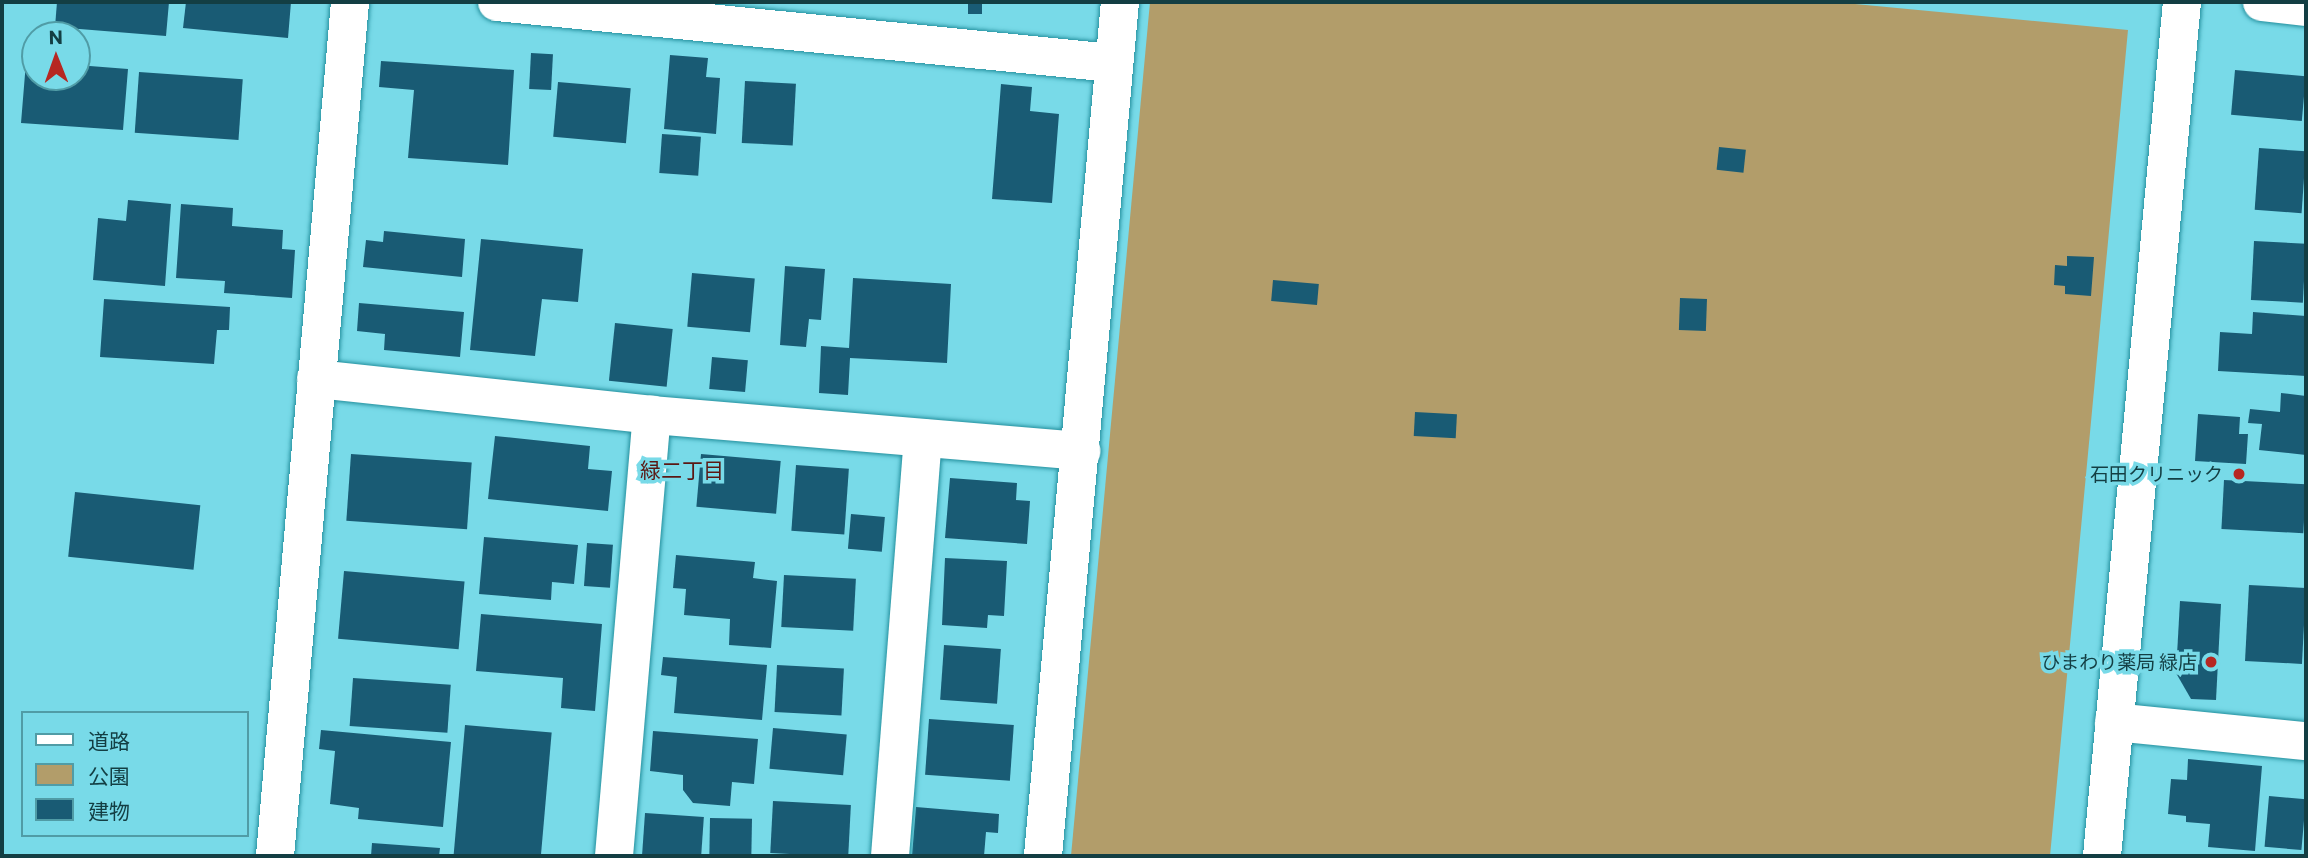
<!DOCTYPE html>
<html>
<head>
<meta charset="utf-8">
<style>
	body { margin:0 }
	#map { position:relative; width:2308px; height:858px; overflow:hidden; background:#78dae8; font-family:Commissioner,"Noto Sans JP",sans-serif }
	div>[style] { position:absolute }
	.green>* { inset:0; background:#b29d6a }
	.building>* { inset:0; background:#195b74; transform-origin:0 0 }
	.roads { filter:drop-shadow(0 0 2px #24909e) drop-shadow(0 0 2px #24909e) }
	.minor>* { height:38px; margin:-19px; padding:0 19px; transform-origin:19px; border-radius:19px; background:#fff }
	.dots>* { width:19px; height:19px; translate:-50% -50%; box-sizing:border-box; border:4px solid #78dae8; border-radius:50% }
	span { translate:-50% -50%; white-space:nowrap; text-align:center; line-height:1.15; -webkit-text-stroke:7px #78dae8; paint-order:stroke }
	.poi-label { font-size:19px; color:#133e43 }
	.right { translate:-100% -50%; text-align:right }
	.neighbourhood-label { font-size:21px; color:#5b1713 }
	.frame { position:absolute; inset:0; border:4px solid #133e43; pointer-events:none }
	.legend { position:absolute; left:21px; top:711px; width:228px; height:126px; box-sizing:border-box; background:#78dae8; border:2px solid #509ca6; margin:0; padding:9px 12px; list-style:none; font-size:21px; color:#133e43 }
	.legend li { display:flex; align-items:center; gap:14px; height:35px }
	.legend b { width:35px; border:2px solid #509ca6 }
	.north { position:absolute; left:21px; top:21px; width:70px; height:70px; box-sizing:border-box; background:#78dae8; border:2px solid #509ca6; border-radius:50%; rotate:359deg; font-size:19px; font-weight:700; line-height:28px; text-align:center; color:#133e43 }
	.north::after { content:''; display:block; margin:auto; width:24px; height:32px; background:#b62722; clip-path:polygon(50% 0,100% 100%,50% 72%,0 100%) }
</style>
</head>
<body>
<div id="map">
	<div class="green">
		<i style="clip-path:polygon(1150px 2px,1834px 2px,2128px 30px,2050px 856px,1071px 856px)"></i>
	</div>
	<div class="building">
		<i style="clip-path:polygon(57px 2px,169px 2px,166px 36px,55px 27px)"></i>
		<i style="clip-path:polygon(186px 2px,291px 2px,288px 38px,183px 28px)"></i>
		<i style="left:968px;top:2px;width:14px;height:12px"></i>
		<i style="left:531px;top:53px;width:22px;height:36px;rotate:3deg"></i>
		<i style="clip-path:polygon(670px 55px,708px 58px,706px 77px,720px 78px,716px 134px,664px 129px)"></i>
		<i style="clip-path:polygon(381px 61px,514px 70px,508px 165px,408px 158px,414px 90px,379px 87px)"></i>
		<i style="clip-path:polygon(26px 62px,35px 62px,35px 77px,77px 77px,77px 65px,128px 69px,123px 130px,21px 123px)"></i>
		<i style="left:2235px;top:70px;width:71px;height:45px;rotate:5deg"></i>
		<i style="left:139px;top:72px;width:104px;height:61px;rotate:4deg"></i>
		<i style="left:745px;top:81px;width:51px;height:62px;rotate:3deg"></i>
		<i style="left:558px;top:82px;width:73px;height:55px;rotate:5deg"></i>
		<i style="clip-path:polygon(1001px 84px,1032px 87px,1030px 111px,1059px 114px,1052px 203px,992px 199px)"></i>
		<i style="left:662px;top:134px;width:39px;height:39px;rotate:4deg"></i>
		<i style="left:1719px;top:147px;width:27px;height:23px;rotate:6deg"></i>
		<i style="left:2259px;top:148px;width:47px;height:62px;rotate:4deg"></i>
		<i style="clip-path:polygon(128px 200px,171px 204px,165px 286px,93px 280px,98px 218px,126px 221px)"></i>
		<i style="clip-path:polygon(181px 204px,233px 208px,232px 226px,283px 230px,282px 249px,295px 250px,292px 298px,224px 293px,225px 281px,176px 278px)"></i>
		<i style="clip-path:polygon(384px 231px,465px 239px,462px 277px,363px 267px,366px 240px,383px 242px)"></i>
		<i style="clip-path:polygon(481px 239px,583px 249px,578px 302px,542px 299px,535px 356px,470px 350px)"></i>
		<i style="left:2254px;top:241px;width:52px;height:59px;rotate:3deg"></i>
		<i style="clip-path:polygon(2067px 256px,2094px 257px,2091px 296px,2065px 294px,2065px 286px,2054px 285px,2055px 265px,2067px 266px)"></i>
		<i style="clip-path:polygon(785px 266px,825px 269px,821px 320px,809px 319px,806px 347px,780px 345px)"></i>
		<i style="left:692px;top:273px;width:63px;height:54px;rotate:5deg"></i>
		<i style="clip-path:polygon(853px 278px,951px 284px,947px 363px,850px 358px,848px 395px,819px 393px,821px 346px,849px 348px)"></i>
		<i style="left:1273px;top:280px;width:46px;height:21px;rotate:5deg"></i>
		<i style="left:1680px;top:298px;width:27px;height:32px;rotate:2deg"></i>
		<i style="clip-path:polygon(104px 299px,230px 307px,229px 330px,217px 330px,214px 364px,100px 357px)"></i>
		<i style="clip-path:polygon(359px 303px,464px 312px,460px 357px,384px 350px,385px 334px,357px 331px)"></i>
		<i style="clip-path:polygon(2253px 312px,2306px 316px,2306px 376px,2218px 371px,2220px 332px,2252px 334px)"></i>
		<i style="left:615px;top:323px;width:58px;height:58px;rotate:6deg"></i>
		<i style="left:712px;top:357px;width:36px;height:32px;rotate:5deg"></i>
		<i style="clip-path:polygon(2281px 393px,2306px 396px,2306px 455px,2259px 450px,2262px 424px,2248px 423px,2250px 409px,2280px 412px)"></i>
		<i style="left:1415px;top:412px;width:42px;height:24px;rotate:3deg"></i>
		<i style="clip-path:polygon(2198px 414px,2240px 417px,2239px 434px,2248px 434px,2246px 464px,2195px 461px)"></i>
		<i style="clip-path:polygon(495px 436px,590px 446px,588px 469px,612px 471px,608px 511px,488px 499px)"></i>
		<i style="left:351px;top:454px;width:121px;height:67px;rotate:4deg"></i>
		<i style="left:701px;top:454px;width:80px;height:53px;rotate:5deg"></i>
		<i style="left:796px;top:465px;width:53px;height:66px;rotate:4deg"></i>
		<i style="clip-path:polygon(950px 478px,1017px 483px,1016px 500px,1030px 501px,1027px 544px,945px 538px)"></i>
		<i style="left:2224px;top:480px;width:82px;height:49px;rotate:3deg"></i>
		<i style="left:75px;top:492px;width:126px;height:65px;rotate:6deg"></i>
		<i style="left:851px;top:514px;width:34px;height:35px;rotate:5deg"></i>
		<i style="clip-path:polygon(484px 537px,578px 545px,574px 584px,552px 582px,551px 600px,479px 594px)"></i>
		<i style="left:587px;top:543px;width:26px;height:43px;rotate:4deg"></i>
		<i style="clip-path:polygon(676px 555px,755px 562px,753px 578px,777px 581px,771px 648px,729px 645px,730px 619px,684px 615px,686px 589px,673px 588px)"></i>
		<i style="clip-path:polygon(945px 558px,1007px 561px,1004px 616px,988px 615px,987px 628px,942px 625px)"></i>
		<i style="left:344px;top:571px;width:121px;height:68px;rotate:5deg"></i>
		<i style="left:784px;top:575px;width:72px;height:52px;rotate:3deg"></i>
		<i style="left:2249px;top:585px;width:57px;height:76px;rotate:3deg"></i>
		<i style="clip-path:polygon(2180px 601px,2221px 604px,2216px 700px,2191px 699px,2176px 673px)"></i>
		<i style="clip-path:polygon(481px 614px,602px 624px,595px 711px,561px 708px,563px 678px,476px 671px)"></i>
		<i style="left:944px;top:645px;width:57px;height:55px;rotate:4deg"></i>
		<i style="clip-path:polygon(663px 657px,767px 665px,762px 720px,674px 713px,677px 677px,661px 675px)"></i>
		<i style="left:777px;top:665px;width:67px;height:47px;rotate:3deg"></i>
		<i style="left:353px;top:678px;width:98px;height:48px;rotate:4deg"></i>
		<i style="left:929px;top:719px;width:85px;height:56px;rotate:4deg"></i>
		<i style="left:465px;top:725px;width:87px;height:131px;rotate:5deg"></i>
		<i style="left:773px;top:728px;width:74px;height:41px;rotate:5deg"></i>
		<i style="clip-path:polygon(321px 730px,451px 742px,443px 827px,358px 819px,359px 808px,330px 804px,335px 751px,319px 749px)"></i>
		<i style="clip-path:polygon(653px 731px,758px 739px,754px 784px,732px 782px,730px 806px,693px 803px,683px 790px,683px 775px,650px 771px)"></i>
		<i style="clip-path:polygon(2188px 759px,2262px 766px,2255px 851px,2208px 847px,2210px 824px,2186px 822px,2186px 816px,2168px 814px,2171px 779px,2187px 780px)"></i>
		<i style="left:2269px;top:796px;width:37px;height:51px;rotate:5deg"></i>
		<i style="left:773px;top:801px;width:78px;height:52px;rotate:3deg"></i>
		<i style="clip-path:polygon(916px 807px,999px 814px,998px 833px,986px 832px,984px 856px,912px 856px)"></i>
		<i style="left:645px;top:813px;width:59px;height:43px;rotate:4deg"></i>
		<i style="left:710px;top:818px;width:42px;height:38px;rotate:1deg"></i>
		<i style="clip-path:polygon(372px 843px,440px 848px,439px 856px,371px 856px)"></i>
	</div>
	<div class="roads">
		<div class="minor">
			<i style="left:497px;top:2px;width:619px;rotate:5.66deg"></i>
			<i style="left:2262px;top:2px;width:44px;rotate:6.5deg"></i>
			<i style="left:316px;top:379px;width:338px;rotate:6.1deg"></i>
			<i style="left:652px;top:415px;width:431px;rotate:4.8deg"></i>
			<i style="left:2114px;top:722px;width:193px;rotate:5.7deg"></i>
			<i style="left:275px;top:856px;width:857px;rotate:-84.98deg"></i>
			<i style="left:614px;top:856px;width:443px;rotate:-85.1deg"></i>
			<i style="left:890px;top:856px;width:419px;rotate:-85.5deg"></i>
			<i style="left:1043px;top:856px;width:857px;rotate:-84.85deg"></i>
			<i style="left:2102px;top:856px;width:858px;rotate:-84.65deg"></i>
		</div>
	</div>
	<div class="dots">
		<i style="left:2239px;top:474px;background:#b62722"></i>
		<i style="left:2211px;top:662px;background:#b62722"></i>
	</div>
	<div class="poi-label">
		<span class="right" style="left:2223px;top:474px">石田クリニック</span>
		<span class="right" style="left:2197px;top:662px">ひまわり薬局 緑店</span>
	</div>
	<div class="neighbourhood-label">
		<span style="left:682px;top:470px">緑二丁目</span>
	</div>
	<div class="frame"></div>
	<ul class="legend">
	<li><b style="height:9px;background:#fff"></b>道路</li>
	<li><b style="height:19px;background:#b29d6a"></b>公園</li>
	<li><b style="height:19px;background:#195b74"></b>建物</li>
	</ul>
	<div class="north">N</div>
</div>
</body>
</html>
